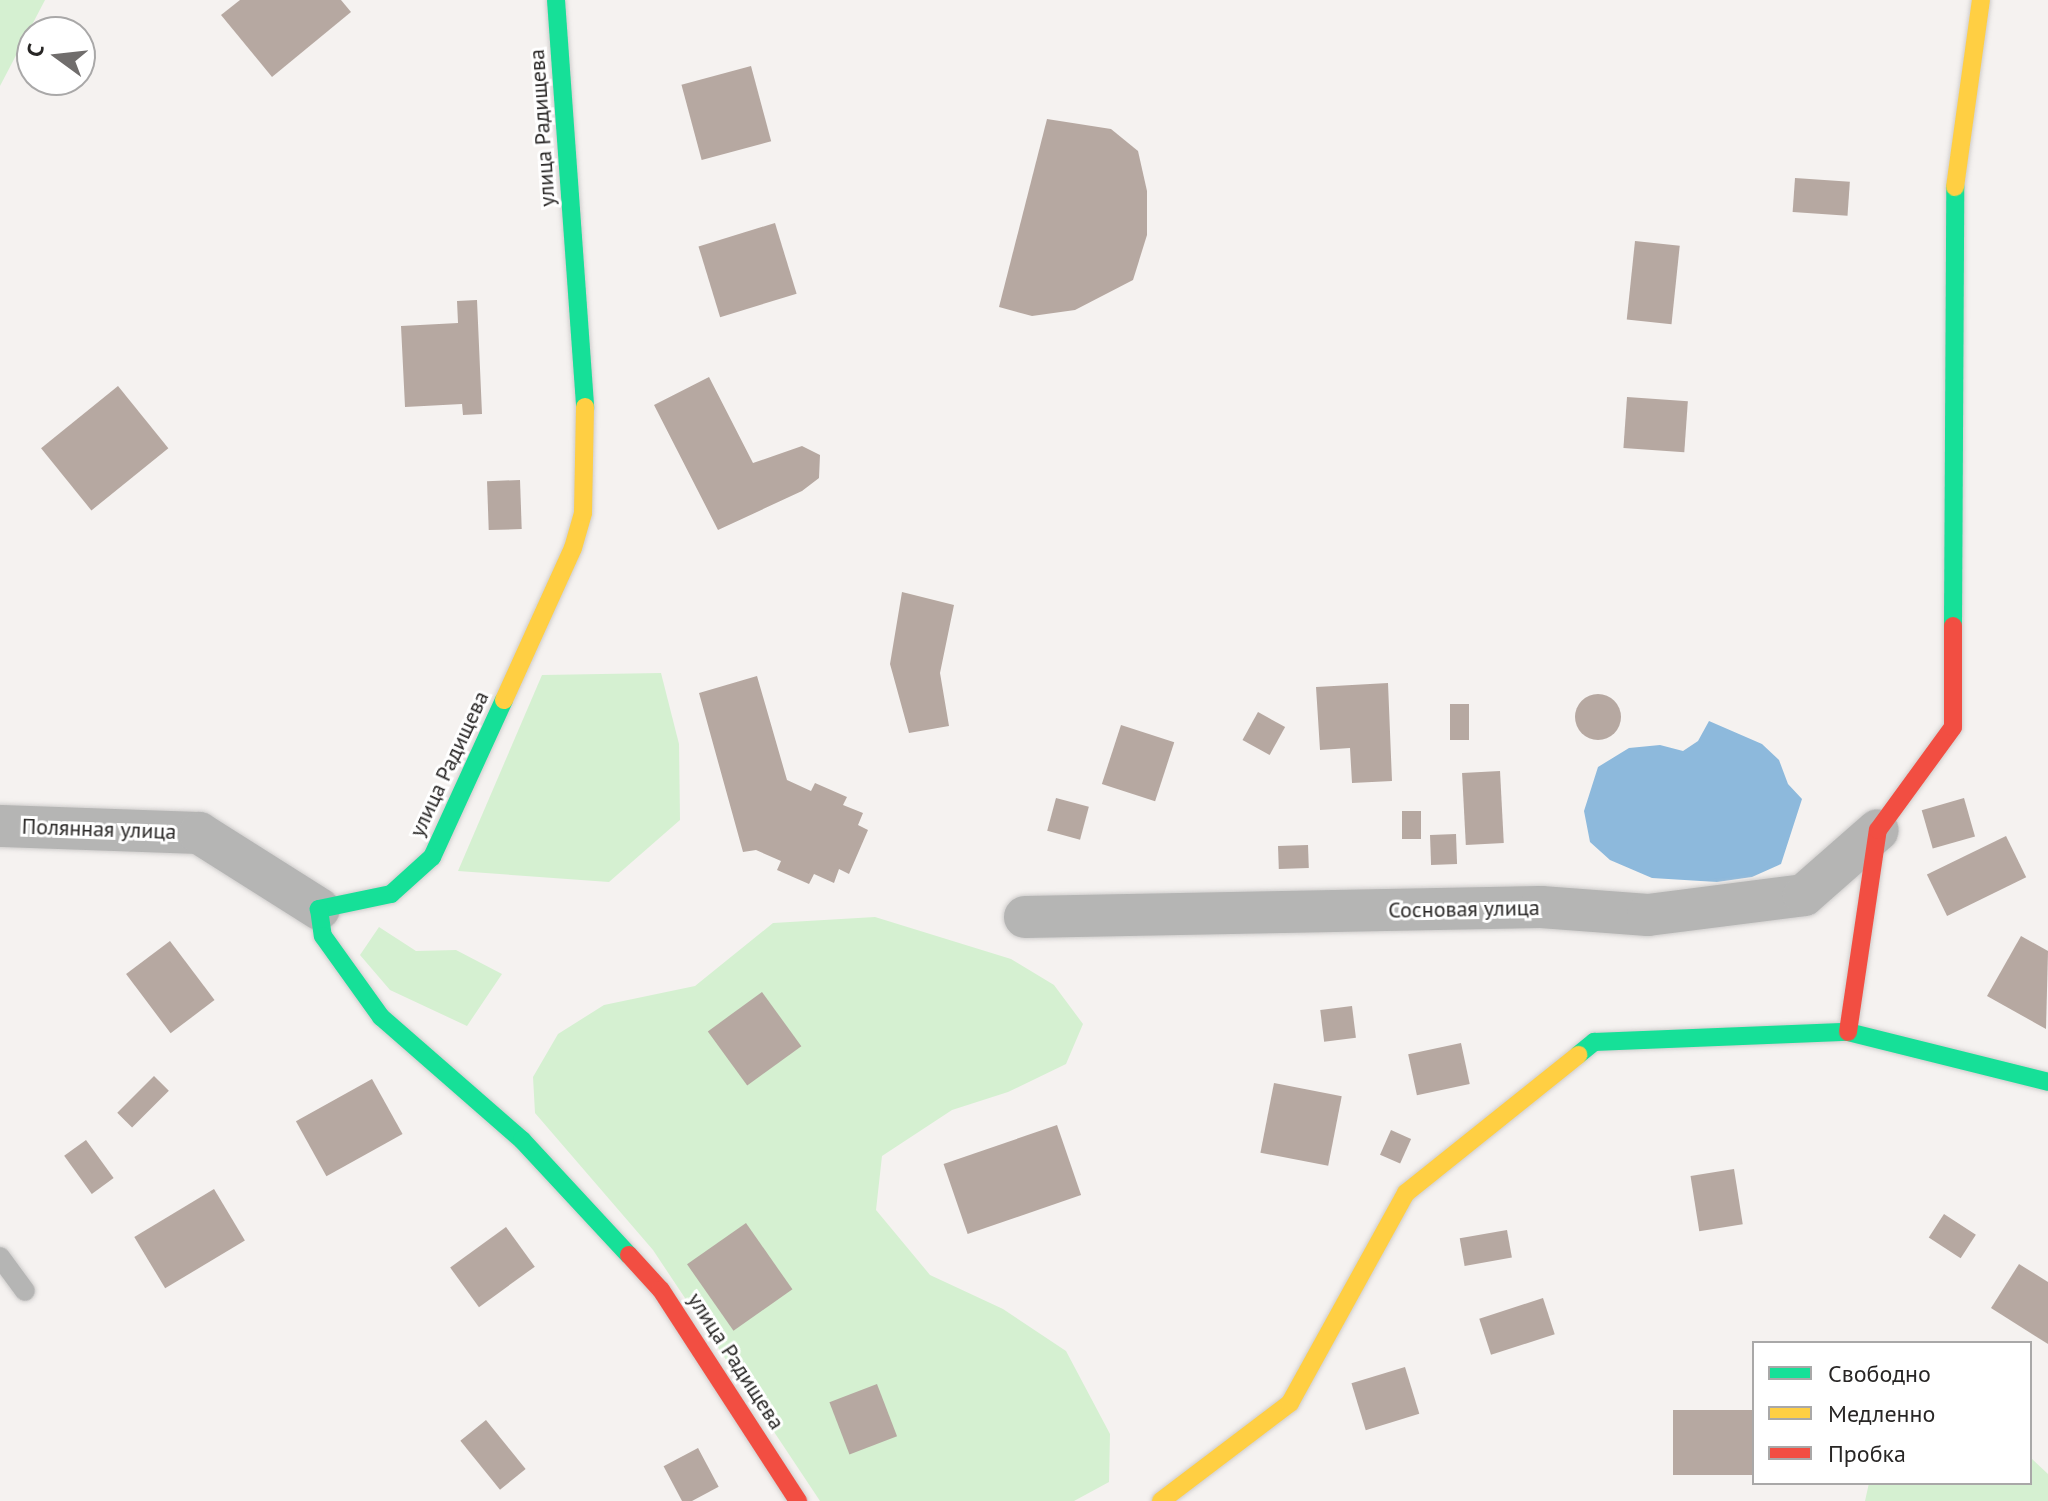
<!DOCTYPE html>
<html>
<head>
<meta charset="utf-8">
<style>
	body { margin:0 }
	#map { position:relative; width:2048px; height:1501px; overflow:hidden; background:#f5f2f0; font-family:"PT Sans",sans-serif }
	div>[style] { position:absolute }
	.green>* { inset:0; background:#d5f0d1 }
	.water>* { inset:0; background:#8db9dc }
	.building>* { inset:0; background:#b6a8a1; transform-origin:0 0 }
	.round { border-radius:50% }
	.roads { filter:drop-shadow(0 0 2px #cfcdcc) drop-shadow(0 0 2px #cfcdcc) }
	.lane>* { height:20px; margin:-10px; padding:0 10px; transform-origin:10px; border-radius:10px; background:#b5b5b4 }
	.street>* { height:42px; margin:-21px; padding:0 21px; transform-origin:21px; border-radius:21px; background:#b5b5b4 }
	.fast>* { height:18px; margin:-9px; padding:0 9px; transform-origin:9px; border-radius:9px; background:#16e098 }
	.slow>* { height:18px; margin:-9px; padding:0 9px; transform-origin:9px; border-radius:9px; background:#ffcf43 }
	.jam>* { height:18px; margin:-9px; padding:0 9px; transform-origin:9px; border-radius:9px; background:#f24e42 }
	span { translate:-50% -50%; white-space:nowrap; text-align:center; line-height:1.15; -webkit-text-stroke:6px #fff; paint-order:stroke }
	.street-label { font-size:22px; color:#282625 }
	.legend { position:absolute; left:1752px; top:1341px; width:280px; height:144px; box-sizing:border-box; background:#fff; border:2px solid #a9a8a8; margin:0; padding:10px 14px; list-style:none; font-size:24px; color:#282625 }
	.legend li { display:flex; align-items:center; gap:16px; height:40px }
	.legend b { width:40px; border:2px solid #a9a8a8 }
	.north { position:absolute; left:16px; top:16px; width:80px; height:80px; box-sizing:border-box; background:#fff; border:2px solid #a9a8a8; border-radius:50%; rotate:285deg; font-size:22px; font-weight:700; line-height:32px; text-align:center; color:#282625 }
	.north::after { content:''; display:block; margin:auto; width:28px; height:36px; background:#706d6c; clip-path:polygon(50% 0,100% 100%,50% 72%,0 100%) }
</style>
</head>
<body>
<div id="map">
	<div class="green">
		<i style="clip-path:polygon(0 0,45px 0,0 86px)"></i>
		<i style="clip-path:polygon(661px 673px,679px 744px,680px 820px,609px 882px,458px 871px,542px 675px)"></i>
		<i style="clip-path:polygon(875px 917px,1011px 959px,1054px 985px,1083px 1024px,1066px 1064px,1008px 1092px,952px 1110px,882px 1156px,876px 1210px,930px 1275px,1003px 1309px,1066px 1351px,1110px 1434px,1109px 1482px,1074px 1501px,820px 1501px,653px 1250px,535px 1113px,533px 1077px,558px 1034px,604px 1005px,695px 986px,773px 923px)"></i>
		<i style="clip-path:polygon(379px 927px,416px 951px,456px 950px,502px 974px,467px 1026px,390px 990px,360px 955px)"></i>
		<i style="clip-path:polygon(2030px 1457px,2048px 1474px,2048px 1501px,1865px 1501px,1869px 1483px,2030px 1483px)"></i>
	</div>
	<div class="water">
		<i style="clip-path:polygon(1709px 721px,1762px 744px,1779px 760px,1788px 784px,1802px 799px,1781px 864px,1752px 877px,1717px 882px,1652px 878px,1610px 860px,1590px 842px,1584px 811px,1598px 767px,1629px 748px,1660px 745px,1683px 751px,1698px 741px)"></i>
	</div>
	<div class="building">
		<i style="clip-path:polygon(240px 0,341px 0,351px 12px,272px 77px,221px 15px)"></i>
		<i style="left:751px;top:66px;width:78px;height:72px;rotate:75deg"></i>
		<i style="clip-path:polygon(1047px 119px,1111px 129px,1138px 151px,1147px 191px,1147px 235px,1133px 280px,1075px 310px,1032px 316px,999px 307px)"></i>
		<i style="left:1795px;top:178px;width:55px;height:34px;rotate:4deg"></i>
		<i style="left:775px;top:223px;width:74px;height:80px;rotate:73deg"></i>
		<i style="left:1635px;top:241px;width:45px;height:79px;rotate:6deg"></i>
		<i style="clip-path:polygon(477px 300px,482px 414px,463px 415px,462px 404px,405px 407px,401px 326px,458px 323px,457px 301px)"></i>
		<i style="clip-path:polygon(709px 377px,753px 463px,802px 446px,820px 455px,819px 478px,802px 491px,718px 530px,654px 405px)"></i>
		<i style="left:118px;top:386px;width:80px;height:99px;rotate:51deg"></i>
		<i style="left:1627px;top:397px;width:61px;height:51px;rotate:4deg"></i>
		<i style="left:520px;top:480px;width:49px;height:33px;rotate:88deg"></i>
		<i style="clip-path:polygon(902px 592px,954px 605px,940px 673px,949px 726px,909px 733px,890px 664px)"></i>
		<i style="clip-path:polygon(757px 676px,787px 780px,811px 791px,815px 783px,847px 797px,843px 805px,863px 813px,858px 825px,868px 830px,849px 874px,839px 869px,834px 883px,814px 874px,809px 884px,777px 870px,781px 861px,756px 850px,743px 852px,699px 693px)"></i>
		<i style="clip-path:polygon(1388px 683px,1392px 781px,1352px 783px,1350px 748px,1320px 750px,1316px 687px)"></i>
		<i class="round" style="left:1575px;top:694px;width:46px;height:46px"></i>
		<i style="left:1450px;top:704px;width:19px;height:36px"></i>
		<i style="left:1258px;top:712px;width:31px;height:32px;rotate:29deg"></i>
		<i style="left:1121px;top:725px;width:56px;height:62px;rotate:18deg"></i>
		<i style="left:1500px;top:771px;width:72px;height:38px;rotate:87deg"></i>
		<i style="left:1056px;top:798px;width:34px;height:34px;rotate:15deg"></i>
		<i style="left:1964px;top:798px;width:40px;height:44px;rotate:74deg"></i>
		<i style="left:1402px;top:811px;width:19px;height:28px"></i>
		<i style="left:1456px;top:834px;width:30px;height:26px;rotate:88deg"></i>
		<i style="left:2006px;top:836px;width:46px;height:88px;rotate:64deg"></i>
		<i style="left:1308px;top:845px;width:23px;height:30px;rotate:88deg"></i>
		<i style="clip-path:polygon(2021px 936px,2048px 951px,2046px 1029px,1987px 996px)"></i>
		<i style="left:170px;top:941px;width:74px;height:55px;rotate:53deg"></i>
		<i style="left:762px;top:992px;width:67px;height:67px;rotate:54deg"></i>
		<i style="left:1352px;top:1006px;width:32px;height:32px;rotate:83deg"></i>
		<i style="left:1461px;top:1043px;width:42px;height:54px;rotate:78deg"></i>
		<i style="left:154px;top:1076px;width:21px;height:52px;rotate:45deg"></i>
		<i style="left:372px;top:1079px;width:63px;height:87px;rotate:61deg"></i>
		<i style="left:1274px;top:1083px;width:69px;height:71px;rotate:11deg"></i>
		<i style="left:1057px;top:1125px;width:74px;height:120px;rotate:71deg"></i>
		<i style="left:1391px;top:1130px;width:22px;height:27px;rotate:24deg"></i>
		<i style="left:86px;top:1140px;width:47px;height:27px;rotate:54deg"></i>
		<i style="left:1734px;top:1169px;width:56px;height:44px;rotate:81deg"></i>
		<i style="left:214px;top:1189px;width:60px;height:93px;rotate:59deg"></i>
		<i style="left:1944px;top:1214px;width:38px;height:28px;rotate:33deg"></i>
		<i style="left:746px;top:1223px;width:81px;height:72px;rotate:55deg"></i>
		<i style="left:506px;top:1227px;width:49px;height:69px;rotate:54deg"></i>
		<i style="left:1507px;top:1230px;width:28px;height:48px;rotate:80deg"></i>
		<i style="clip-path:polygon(2019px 1264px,2048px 1282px,2048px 1344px,1991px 1308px)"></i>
		<i style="left:1543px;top:1298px;width:38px;height:67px;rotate:72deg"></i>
		<i style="left:1405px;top:1367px;width:49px;height:56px;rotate:73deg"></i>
		<i style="left:877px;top:1384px;width:56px;height:51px;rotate:69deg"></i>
		<i style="left:1754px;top:1410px;width:65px;height:81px;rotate:90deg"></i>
		<i style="left:486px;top:1420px;width:63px;height:33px;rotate:51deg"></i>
		<i style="left:698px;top:1448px;width:44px;height:39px;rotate:62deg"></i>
	</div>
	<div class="roads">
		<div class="lane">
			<i style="left:0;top:1257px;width:42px;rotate:53.7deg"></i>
		</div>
		<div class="street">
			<i style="left:0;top:826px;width:199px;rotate:2deg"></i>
			<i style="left:199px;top:833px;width:142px;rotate:32.3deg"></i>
			<i style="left:1025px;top:917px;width:516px;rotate:-1.11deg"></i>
			<i style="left:1541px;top:907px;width:107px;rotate:4.3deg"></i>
			<i style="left:1648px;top:915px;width:157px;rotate:-7.3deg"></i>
			<i style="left:1804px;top:895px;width:98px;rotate:-41.3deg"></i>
		</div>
		<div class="fast">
			<i style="left:556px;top:0;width:408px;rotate:85.9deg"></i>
			<i style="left:1953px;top:626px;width:439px;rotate:-89.7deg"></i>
			<i style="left:504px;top:700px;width:173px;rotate:114.6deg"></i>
			<i style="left:432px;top:857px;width:55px;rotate:137.9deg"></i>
			<i style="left:391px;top:894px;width:74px;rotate:168.2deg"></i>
			<i style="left:319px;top:909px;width:27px;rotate:82deg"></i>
			<i style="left:323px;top:936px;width:100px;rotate:54.4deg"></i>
			<i style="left:381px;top:1017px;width:187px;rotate:41.1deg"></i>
			<i style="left:522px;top:1140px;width:157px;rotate:47.1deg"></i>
			<i style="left:1578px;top:1055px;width:21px;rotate:-39deg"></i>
			<i style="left:1594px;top:1042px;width:254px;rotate:-2.3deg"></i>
			<i style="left:1848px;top:1032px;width:206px;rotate:14deg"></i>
		</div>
		<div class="slow">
			<i style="left:1955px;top:187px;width:189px;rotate:-82.1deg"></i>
			<i style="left:504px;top:700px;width:167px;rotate:-65.6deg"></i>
			<i style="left:573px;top:548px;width:37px;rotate:-74deg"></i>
			<i style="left:583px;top:512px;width:105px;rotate:-88.9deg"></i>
			<i style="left:1161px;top:1501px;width:162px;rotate:-37.2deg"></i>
			<i style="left:1290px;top:1403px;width:240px;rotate:-61.1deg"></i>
			<i style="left:1406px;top:1193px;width:221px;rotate:-38.7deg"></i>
		</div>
		<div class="jam">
			<i style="left:1848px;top:1032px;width:204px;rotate:-81.6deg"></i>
			<i style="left:1878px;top:830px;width:127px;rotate:-53.9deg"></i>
			<i style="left:1953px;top:727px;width:101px;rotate:-90deg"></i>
			<i style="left:629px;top:1255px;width:47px;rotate:47.6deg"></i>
			<i style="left:661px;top:1290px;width:252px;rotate:57deg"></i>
		</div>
	</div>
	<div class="street-label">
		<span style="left:542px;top:128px;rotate:-94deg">улица Радищева</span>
		<span style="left:449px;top:764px;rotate:-65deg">улица Радищева</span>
		<span style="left:99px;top:829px;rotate:2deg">Полянная улица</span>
		<span style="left:1464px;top:909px;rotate:-1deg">Сосновая улица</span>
		<span style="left:736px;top:1361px;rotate:57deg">улица Радищева</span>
	</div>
	<ul class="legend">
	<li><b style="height:10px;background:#16e098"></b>Свободно</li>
	<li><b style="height:10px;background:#ffcf43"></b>Медленно</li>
	<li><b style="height:10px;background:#f24e42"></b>Пробка</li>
	</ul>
	<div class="north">С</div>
</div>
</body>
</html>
